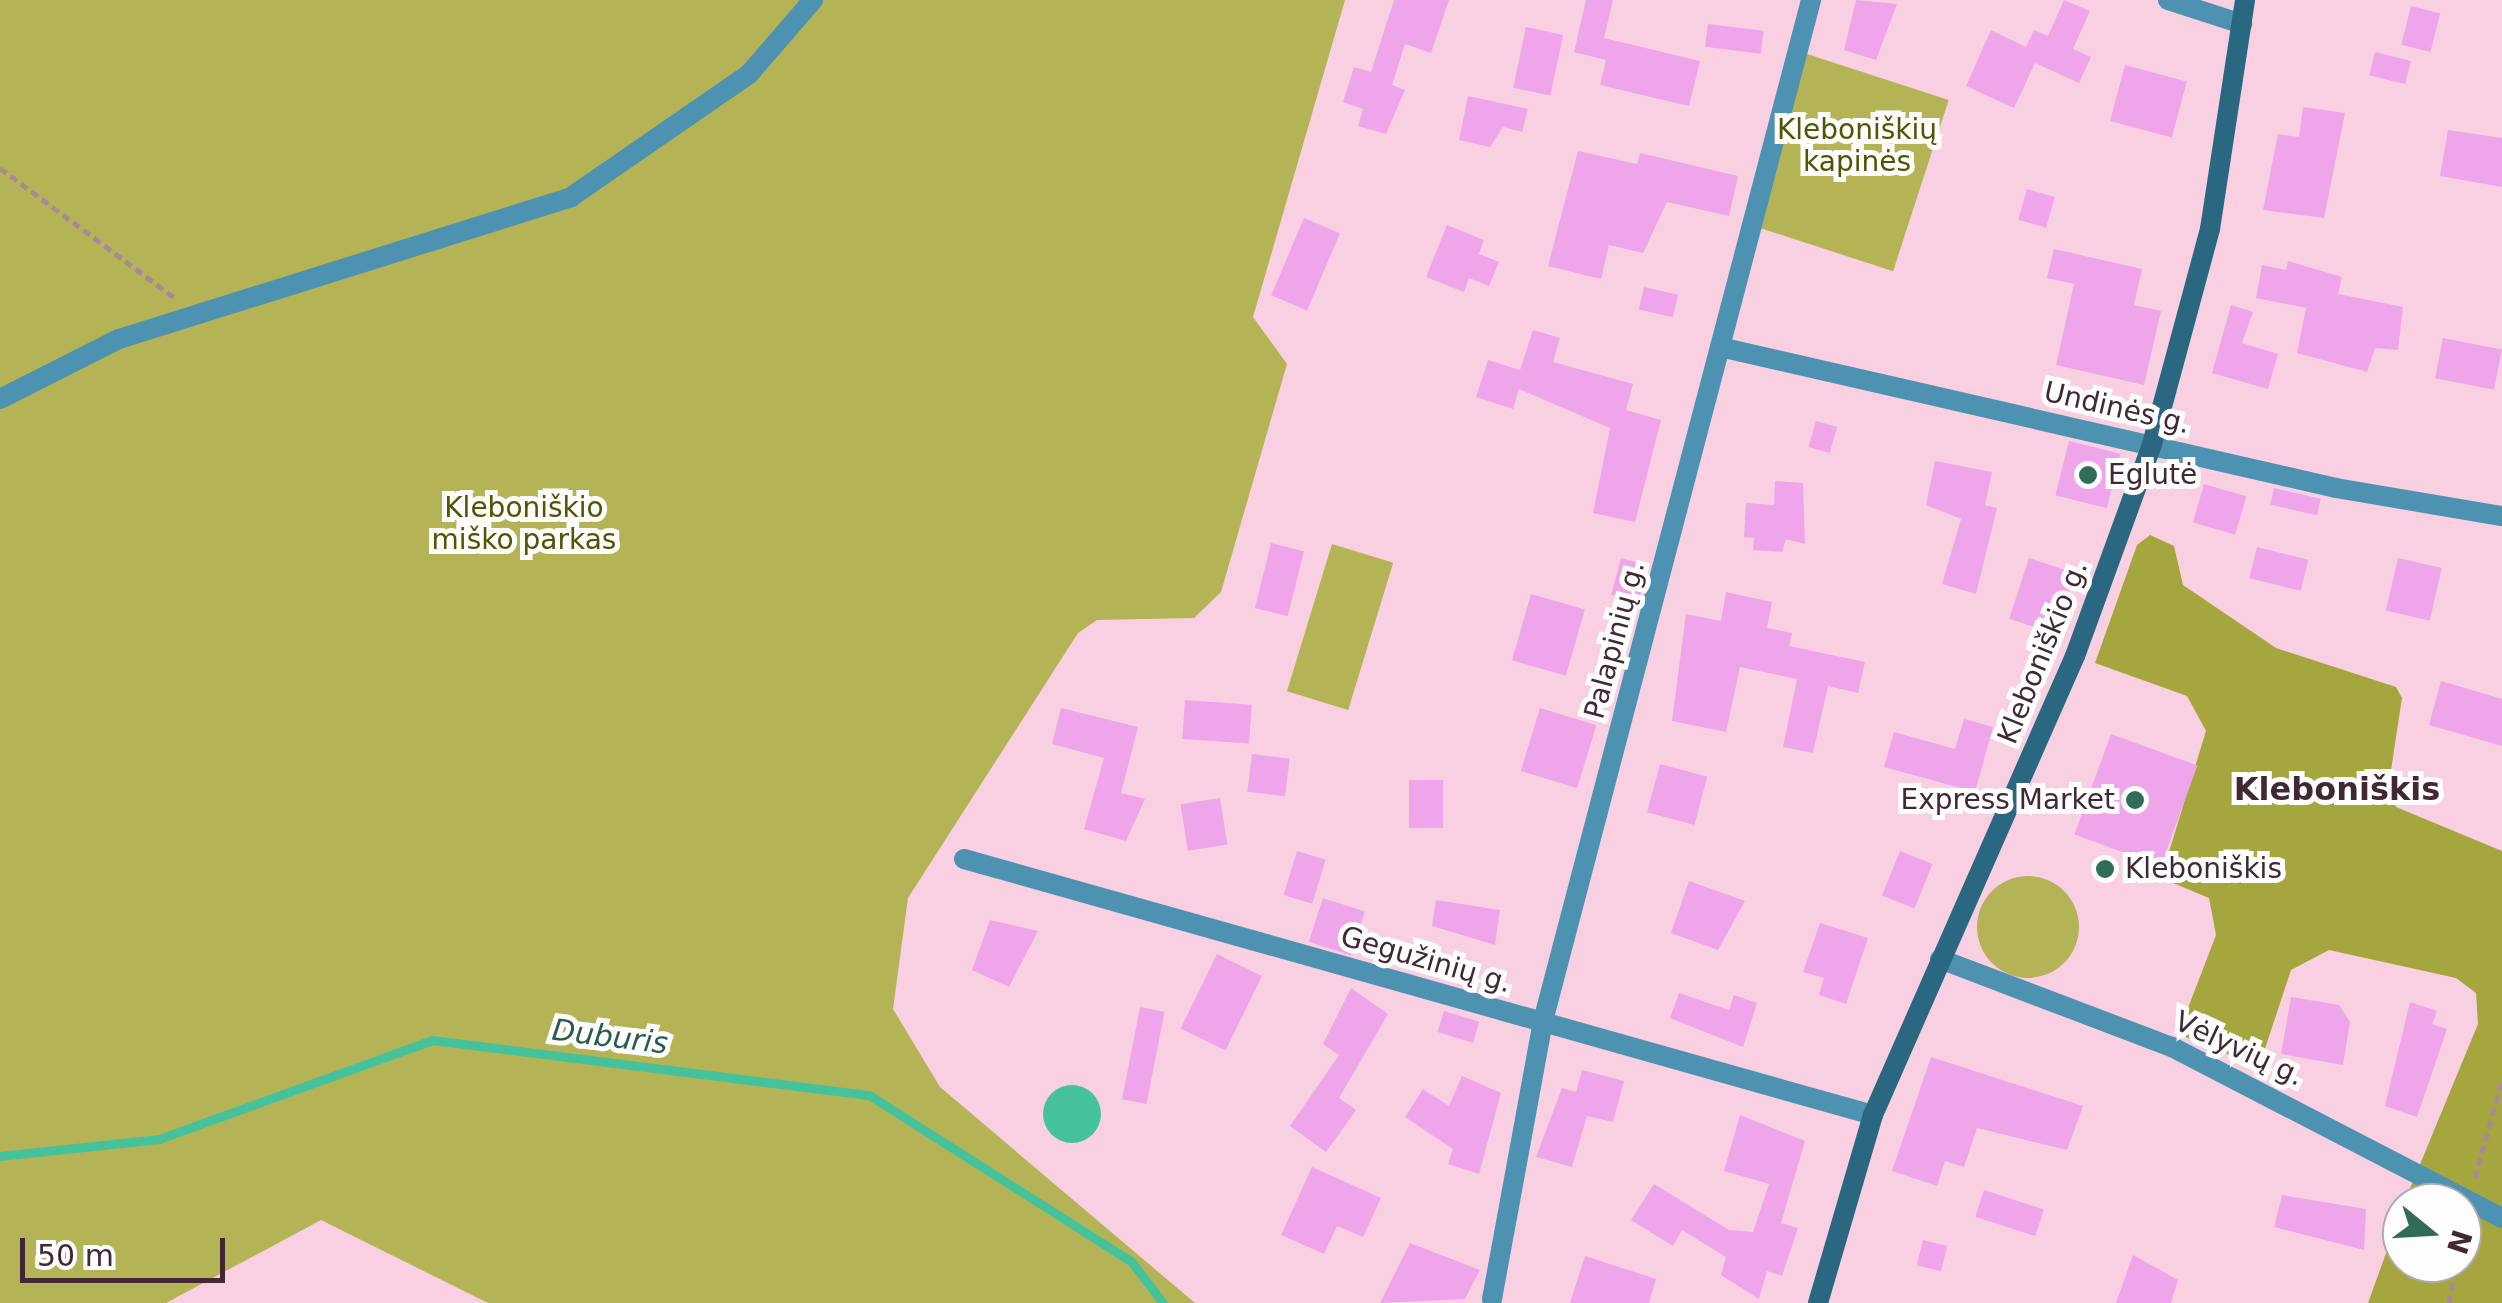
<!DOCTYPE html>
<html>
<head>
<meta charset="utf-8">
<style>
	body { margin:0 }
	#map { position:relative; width:2502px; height:1303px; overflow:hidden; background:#f8d0e2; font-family:"DejaVu Sans",sans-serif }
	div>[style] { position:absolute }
	.green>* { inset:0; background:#b4b456; transform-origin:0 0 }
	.round { border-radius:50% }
	.forest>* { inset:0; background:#a6a63f }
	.water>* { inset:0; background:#45c29b }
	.stream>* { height:9px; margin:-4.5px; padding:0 4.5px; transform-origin:4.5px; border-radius:4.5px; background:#45c29b }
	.building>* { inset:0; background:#efa5ea; transform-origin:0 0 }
	.path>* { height:5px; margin-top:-2.5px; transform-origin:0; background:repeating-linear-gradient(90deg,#a98897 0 8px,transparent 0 13px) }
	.street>* { height:20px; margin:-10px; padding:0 10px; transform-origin:10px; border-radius:10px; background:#4d92b0 }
	.secondary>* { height:20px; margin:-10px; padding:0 10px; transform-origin:10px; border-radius:10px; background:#2a6781 }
	.dots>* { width:28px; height:28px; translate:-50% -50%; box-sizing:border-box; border:5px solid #fefefe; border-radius:50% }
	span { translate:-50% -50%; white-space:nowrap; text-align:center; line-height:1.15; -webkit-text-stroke:10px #fefefe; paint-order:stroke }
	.park-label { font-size:28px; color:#545302 }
	.street-label { font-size:28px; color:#412834 }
	.poi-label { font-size:28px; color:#412834 }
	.left { translate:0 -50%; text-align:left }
	.right { translate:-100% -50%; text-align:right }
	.water-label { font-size:30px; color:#2a5c4b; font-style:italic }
	.quarter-label { font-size:32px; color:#412834; font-weight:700 }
	.north { position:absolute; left:2382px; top:1183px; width:100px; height:100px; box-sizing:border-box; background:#fefefe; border:2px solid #b2a8ad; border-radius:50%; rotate:108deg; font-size:28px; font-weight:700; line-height:40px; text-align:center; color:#412834 }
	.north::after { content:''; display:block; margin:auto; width:35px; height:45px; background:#306d59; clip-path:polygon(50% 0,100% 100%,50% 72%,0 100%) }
	.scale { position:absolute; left:20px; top:1238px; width:205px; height:45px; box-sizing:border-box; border:5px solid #412834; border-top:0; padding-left:12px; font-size:30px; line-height:35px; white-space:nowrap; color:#412834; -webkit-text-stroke:8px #fefefe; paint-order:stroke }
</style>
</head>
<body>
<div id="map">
	<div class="green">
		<i style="clip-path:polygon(0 0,1345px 0,1253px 317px,1287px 364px,1221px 592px,1194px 618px,1097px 620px,1078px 633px,908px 898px,893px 1009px,940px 1087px,1195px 1303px,488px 1303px,321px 1220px,166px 1303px,0 1303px)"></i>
		<i style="left:1807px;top:54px;width:149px;height:180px;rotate:18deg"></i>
		<i style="left:1332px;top:544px;width:64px;height:154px;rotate:17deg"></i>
		<i class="round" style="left:1977px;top:876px;width:102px;height:102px"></i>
	</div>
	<div class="forest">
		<i style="clip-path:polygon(2150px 535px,2174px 546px,2183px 585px,2276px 648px,2396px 687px,2402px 698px,2388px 790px,2396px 807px,2502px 851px,2502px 1303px,2368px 1303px,2402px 1209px,2402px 1263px,2462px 1263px,2462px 1203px,2404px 1203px,2478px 1024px,2476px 993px,2456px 978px,2329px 950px,2291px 970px,2259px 1067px,2178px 1034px,2216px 935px,2209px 898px,2161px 878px,2206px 731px,2187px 696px,2095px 663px,2137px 545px)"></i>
	</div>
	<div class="water">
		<i class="round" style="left:1043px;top:1085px;width:58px;height:58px"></i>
	</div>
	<div class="stream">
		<i style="left:0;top:1156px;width:160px;rotate:-6.1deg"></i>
		<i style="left:159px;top:1139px;width:290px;rotate:-19.9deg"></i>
		<i style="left:432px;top:1040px;width:440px;rotate:7.2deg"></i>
		<i style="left:869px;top:1095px;width:310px;rotate:32.4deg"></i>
		<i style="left:1131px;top:1261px;width:53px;rotate:52.7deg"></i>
	</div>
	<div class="building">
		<i style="clip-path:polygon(1394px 0,1449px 0,1431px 53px,1405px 44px,1392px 85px,1405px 90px,1386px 134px,1358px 126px,1363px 109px,1343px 102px,1354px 67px,1371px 72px)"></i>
		<i style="clip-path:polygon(1586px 0,1613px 0,1604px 38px,1700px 61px,1689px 106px,1600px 85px,1606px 60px,1574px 52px)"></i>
		<i style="clip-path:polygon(1856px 0,1897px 4px,1876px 60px,1844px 50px)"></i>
		<i style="clip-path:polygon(2064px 0,2090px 11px,2073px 49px,2091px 57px,2079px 83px,2035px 63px,2014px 108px,1966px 86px,1991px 30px,2026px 47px,2034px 30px,2048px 36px)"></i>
		<i style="left:2411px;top:6px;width:30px;height:40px;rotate:14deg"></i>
		<i style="left:1708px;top:24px;width:56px;height:23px;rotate:7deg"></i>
		<i style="left:1526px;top:27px;width:38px;height:62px;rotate:12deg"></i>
		<i style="left:2375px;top:52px;width:37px;height:24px;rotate:14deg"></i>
		<i style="left:2125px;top:65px;width:64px;height:58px;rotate:15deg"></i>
		<i style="clip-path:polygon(1468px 96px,1528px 109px,1522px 132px,1503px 127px,1490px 147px,1459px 140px)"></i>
		<i style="clip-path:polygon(2303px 107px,2345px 113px,2324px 218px,2263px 210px,2278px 134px,2299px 137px)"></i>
		<i style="clip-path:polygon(2448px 130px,2502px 138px,2502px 187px,2440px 176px)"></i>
		<i style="clip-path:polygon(1578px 151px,1637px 164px,1640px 153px,1738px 176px,1729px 216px,1667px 202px,1643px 253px,1609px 245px,1601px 279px,1548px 266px)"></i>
		<i style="left:2027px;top:189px;width:29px;height:32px;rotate:16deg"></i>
		<i style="left:1304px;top:218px;width:39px;height:84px;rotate:23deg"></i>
		<i style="clip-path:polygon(1447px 225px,1484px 240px,1479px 254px,1499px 262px,1489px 286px,1469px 278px,1464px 292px,1426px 277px)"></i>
		<i style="clip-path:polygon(2054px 249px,2142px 269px,2134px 305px,2161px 311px,2144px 385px,2056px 365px,2074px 284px,2047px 278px)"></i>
		<i style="clip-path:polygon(2288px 261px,2342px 277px,2338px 294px,2403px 307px,2398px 350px,2375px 348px,2367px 372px,2297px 353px,2306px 308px,2256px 298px,2262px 265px,2286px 270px)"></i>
		<i style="left:1644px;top:287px;width:35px;height:23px;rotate:13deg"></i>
		<i style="clip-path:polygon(2231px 305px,2253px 312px,2242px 343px,2278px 354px,2268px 389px,2212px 373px)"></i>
		<i style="clip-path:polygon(1533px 330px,1560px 338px,1553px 362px,1633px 384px,1626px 410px,1661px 420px,1635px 522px,1593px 513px,1610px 428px,1519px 389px,1513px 409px,1476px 397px,1488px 360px,1520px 370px)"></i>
		<i style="left:2443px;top:338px;width:60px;height:41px;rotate:11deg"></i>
		<i style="left:1816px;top:421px;width:22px;height:27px;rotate:16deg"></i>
		<i style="left:2069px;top:441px;width:53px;height:56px;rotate:14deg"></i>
		<i style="clip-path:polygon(1935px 461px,1992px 472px,1985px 505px,1997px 508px,1976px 594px,1942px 584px,1961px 519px,1926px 505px)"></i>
		<i style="clip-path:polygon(1775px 481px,1803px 483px,1805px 544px,1786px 539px,1782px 552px,1753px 550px,1754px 538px,1744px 537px,1746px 503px,1774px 505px)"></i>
		<i style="left:2204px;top:484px;width:44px;height:40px;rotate:16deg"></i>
		<i style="left:2274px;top:488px;width:48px;height:17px;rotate:13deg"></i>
		<i style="left:1271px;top:543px;width:34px;height:67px;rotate:14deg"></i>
		<i style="left:2257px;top:547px;width:53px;height:32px;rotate:14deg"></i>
		<i style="left:1621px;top:558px;width:28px;height:38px;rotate:15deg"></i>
		<i style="left:2029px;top:558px;width:49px;height:64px;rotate:18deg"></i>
		<i style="left:2398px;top:558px;width:45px;height:54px;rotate:13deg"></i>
		<i style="clip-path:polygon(1726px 592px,1772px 602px,1767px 628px,1792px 633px,1789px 646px,1865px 662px,1858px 693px,1828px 686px,1813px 753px,1783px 747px,1797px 679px,1740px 667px,1726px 732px,1672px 721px,1686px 614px,1721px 621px)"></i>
		<i style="left:1531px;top:594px;width:56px;height:69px;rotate:16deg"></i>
		<i style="clip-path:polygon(2441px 681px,2502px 699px,2502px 746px,2429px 725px)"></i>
		<i style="left:1185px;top:700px;width:67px;height:39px;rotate:4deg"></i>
		<i style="clip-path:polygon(1061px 708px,1138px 727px,1121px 793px,1145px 799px,1126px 841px,1084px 829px,1104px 758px,1052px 744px)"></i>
		<i style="left:1540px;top:708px;width:59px;height:66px;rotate:17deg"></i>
		<i style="clip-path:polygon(1964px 719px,1993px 727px,1975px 792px,1884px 767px,1894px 732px,1955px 749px)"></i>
		<i style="left:2111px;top:734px;width:92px;height:107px;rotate:20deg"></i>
		<i style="left:1252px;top:754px;width:38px;height:38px;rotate:7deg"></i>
		<i style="left:1660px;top:764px;width:49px;height:50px;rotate:15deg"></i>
		<i style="left:1443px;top:780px;width:48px;height:34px;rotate:90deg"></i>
		<i style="left:1220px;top:798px;width:47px;height:40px;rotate:81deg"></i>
		<i style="left:1297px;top:851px;width:30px;height:46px;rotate:17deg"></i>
		<i style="left:1900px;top:851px;width:35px;height:48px;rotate:22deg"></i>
		<i style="clip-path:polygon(1689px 881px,1745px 901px,1718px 950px,1671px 933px)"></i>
		<i style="left:1323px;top:898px;width:44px;height:46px;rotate:18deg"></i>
		<i style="clip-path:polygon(1436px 900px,1500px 910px,1495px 945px,1432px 926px)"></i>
		<i style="clip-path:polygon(990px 920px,1038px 931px,1009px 987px,972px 970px)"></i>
		<i style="clip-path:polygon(1820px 923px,1868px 938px,1846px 1004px,1819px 995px,1824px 978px,1803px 972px)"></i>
		<i style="left:1217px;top:954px;width:50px;height:83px;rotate:26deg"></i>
		<i style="clip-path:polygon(1351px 988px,1388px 1014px,1339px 1098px,1356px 1110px,1326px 1152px,1290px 1126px,1339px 1055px,1323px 1044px)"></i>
		<i style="clip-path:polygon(1679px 993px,1729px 1010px,1734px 995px,1757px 1003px,1743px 1047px,1670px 1018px)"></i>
		<i style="clip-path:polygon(2291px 997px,2339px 1005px,2350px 1022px,2343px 1065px,2281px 1054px)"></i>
		<i style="clip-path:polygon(2410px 1002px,2437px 1011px,2432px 1024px,2447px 1029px,2417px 1117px,2385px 1106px)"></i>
		<i style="left:1140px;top:1007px;width:25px;height:94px;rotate:11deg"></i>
		<i style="left:1444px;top:1011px;width:37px;height:22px;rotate:17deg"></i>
		<i style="clip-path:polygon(1931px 1057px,2083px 1106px,2067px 1150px,1977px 1128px,1964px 1167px,1945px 1161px,1937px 1186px,1892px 1171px)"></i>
		<i style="clip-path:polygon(1582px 1070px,1624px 1081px,1613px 1122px,1587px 1116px,1572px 1167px,1536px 1157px,1562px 1088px,1576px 1092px)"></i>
		<i style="clip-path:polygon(1462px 1076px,1501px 1093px,1479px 1174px,1448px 1164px,1453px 1149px,1405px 1117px,1423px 1089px,1449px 1106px)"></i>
		<i style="clip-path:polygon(1740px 1115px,1805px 1141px,1781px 1223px,1798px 1228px,1782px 1276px,1767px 1271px,1759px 1299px,1721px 1275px,1726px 1257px,1682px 1230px,1673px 1246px,1631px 1220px,1654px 1184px,1729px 1230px,1753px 1232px,1769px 1184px,1724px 1171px)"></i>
		<i style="clip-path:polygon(1312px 1167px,1381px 1198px,1363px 1237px,1337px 1226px,1324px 1254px,1281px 1235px)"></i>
		<i style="left:1984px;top:1190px;width:63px;height:28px;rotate:18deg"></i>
		<i style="clip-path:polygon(2282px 1195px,2366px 1209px,2364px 1250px,2274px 1227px)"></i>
		<i style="left:1923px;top:1240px;width:25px;height:26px;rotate:14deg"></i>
		<i style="clip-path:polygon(1410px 1243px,1480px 1270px,1465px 1299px,1380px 1303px)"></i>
		<i style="clip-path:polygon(2133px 1255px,2178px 1280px,2171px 1303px,2116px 1303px)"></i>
		<i style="clip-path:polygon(1585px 1256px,1656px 1279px,1649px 1303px,1570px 1303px)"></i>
	</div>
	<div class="path">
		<i style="left:0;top:168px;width:217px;rotate:36.6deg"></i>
		<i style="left:2475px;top:1178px;width:102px;rotate:-74.6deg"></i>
		<i style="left:2449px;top:1303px;width:41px;rotate:-78.7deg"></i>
	</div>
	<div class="street">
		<i style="left:2168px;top:0;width:78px;rotate:18deg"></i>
		<i style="left:1720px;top:347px;width:632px;rotate:12.89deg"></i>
		<i style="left:2336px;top:488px;width:168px;rotate:9.6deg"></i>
		<i style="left:0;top:399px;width:133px;rotate:-26.8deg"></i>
		<i style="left:119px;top:339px;width:474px;rotate:-17.4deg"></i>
		<i style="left:571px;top:197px;width:216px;rotate:-34.6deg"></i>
		<i style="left:749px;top:74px;width:98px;rotate:-49.1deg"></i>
		<i style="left:964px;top:859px;width:944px;rotate:15.73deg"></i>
		<i style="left:1940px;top:959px;width:248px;rotate:20.8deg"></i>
		<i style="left:2172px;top:1047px;width:372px;rotate:27.4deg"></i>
		<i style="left:1492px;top:1299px;width:283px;rotate:-79.6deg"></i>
		<i style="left:1543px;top:1021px;width:1056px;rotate:-75.29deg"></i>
	</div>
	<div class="secondary">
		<i style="left:1818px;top:1303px;width:196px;rotate:-73.7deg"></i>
		<i style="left:1873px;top:1115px;width:501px;rotate:-66.25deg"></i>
		<i style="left:2075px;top:656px;width:226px;rotate:-70deg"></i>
		<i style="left:2152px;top:444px;width:223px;rotate:-74.9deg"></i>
		<i style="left:2210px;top:229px;width:232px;rotate:-81.3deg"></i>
	</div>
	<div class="dots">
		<i style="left:2088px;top:475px;background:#306d59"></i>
		<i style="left:2135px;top:800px;background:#306d59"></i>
		<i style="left:2105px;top:869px;background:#306d59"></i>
	</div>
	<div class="park-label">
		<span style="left:1857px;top:146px">Kleboniškių<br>kapinės</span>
		<span style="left:524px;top:524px">Kleboniškio<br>miško parkas</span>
	</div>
	<div class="street-label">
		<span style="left:2117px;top:408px;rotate:13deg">Undinės g.</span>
		<span style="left:1615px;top:640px;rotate:-75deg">Palapinių g.</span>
		<span style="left:2043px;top:652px;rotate:-68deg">Kleboniškio g.</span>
		<span style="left:1426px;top:960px;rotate:16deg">Gegužinių g.</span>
		<span style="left:2239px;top:1049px;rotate:25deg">Vėlyvių g.</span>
	</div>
	<div class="poi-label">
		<span class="left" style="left:2108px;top:475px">Eglutė</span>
		<span class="right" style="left:2115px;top:800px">Express Market</span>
		<span class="left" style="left:2125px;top:869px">Kleboniškis</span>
	</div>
	<div class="water-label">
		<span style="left:610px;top:1037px;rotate:7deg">Duburis</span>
	</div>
	<div class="quarter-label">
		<span style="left:2337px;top:789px">Kleboniškis</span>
	</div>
	<div class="north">N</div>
	<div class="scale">50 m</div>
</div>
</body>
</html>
